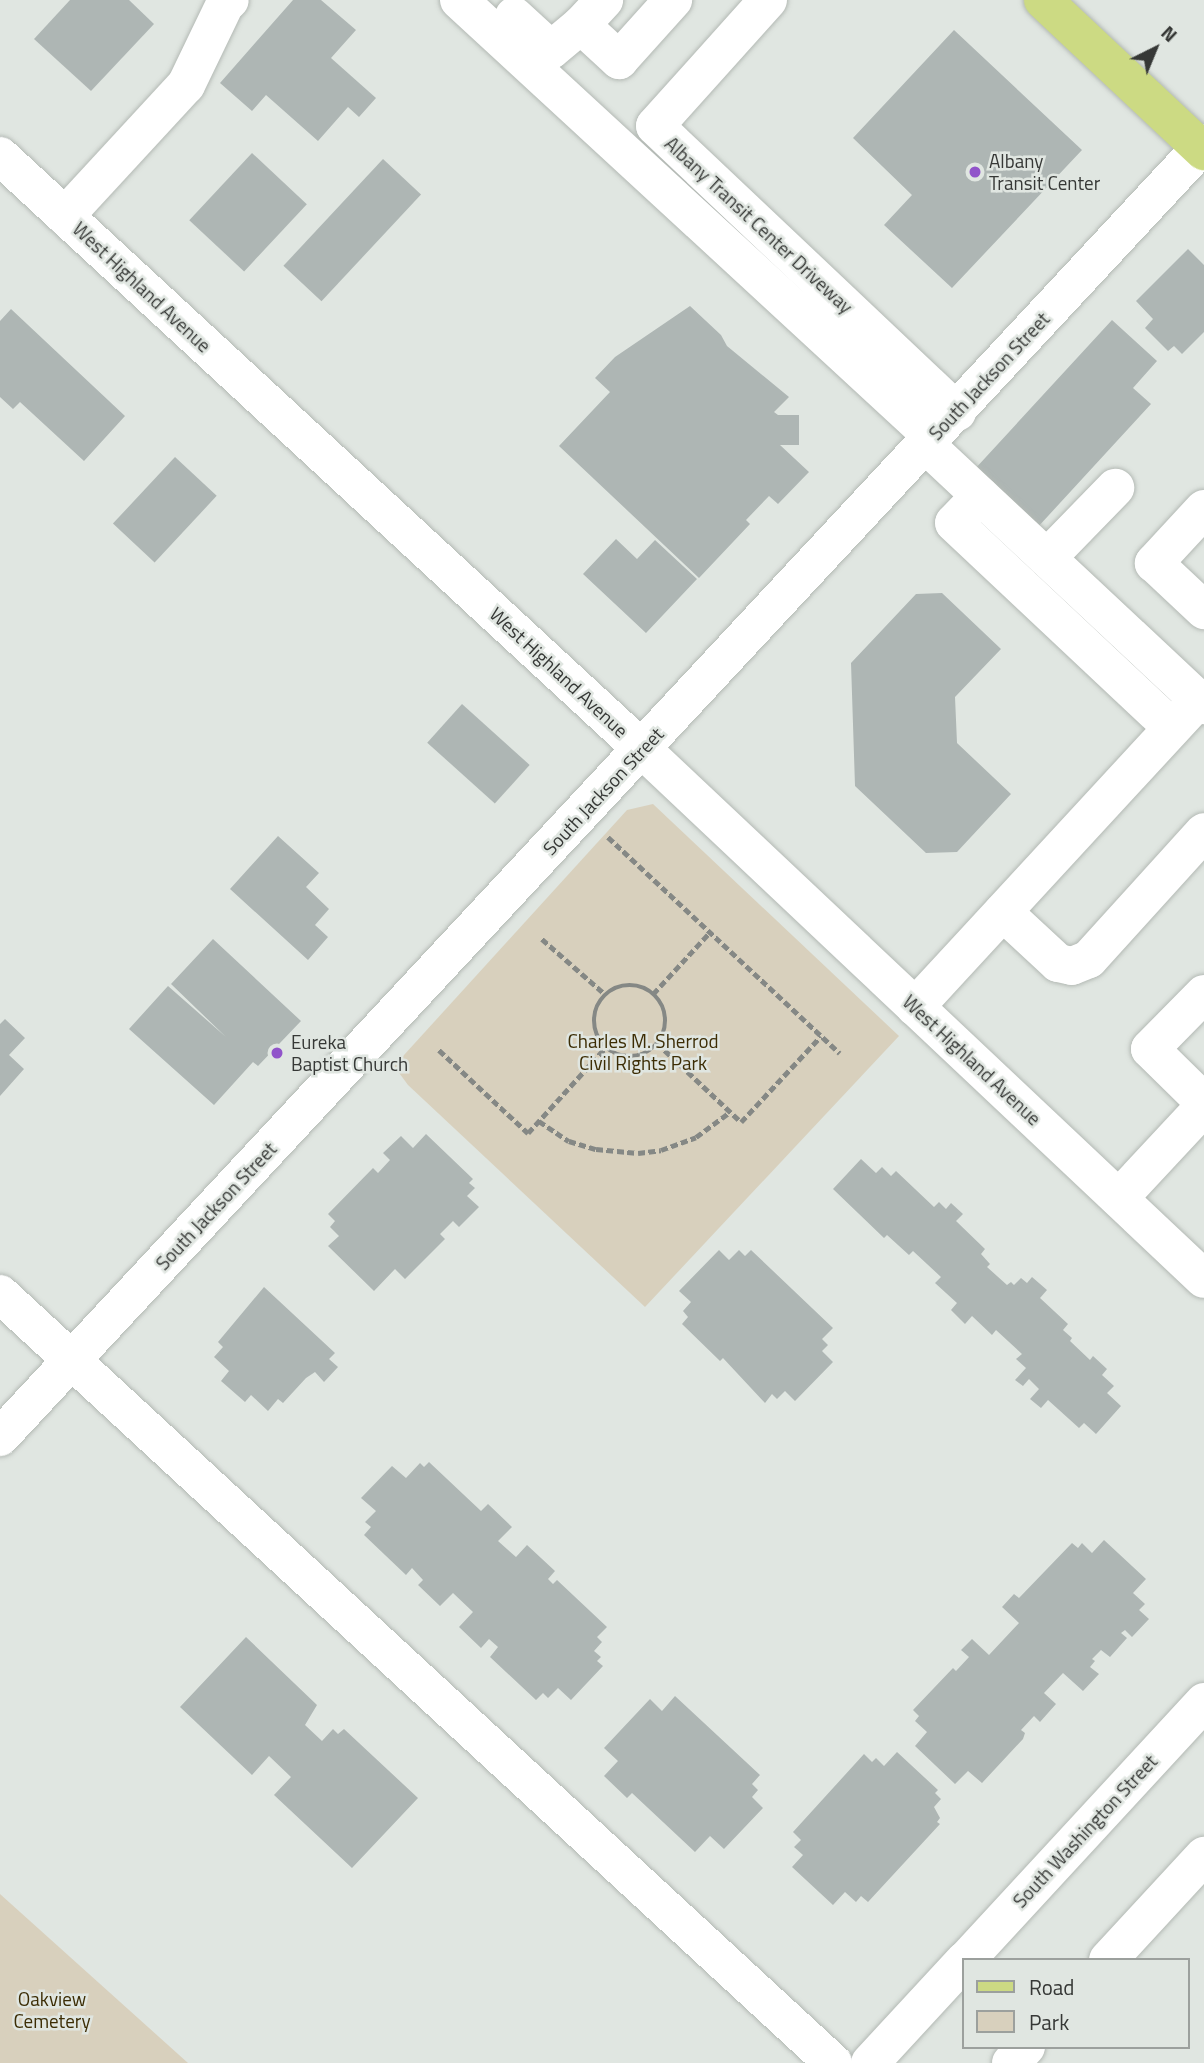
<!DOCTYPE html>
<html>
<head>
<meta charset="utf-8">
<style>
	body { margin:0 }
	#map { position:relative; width:1204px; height:2063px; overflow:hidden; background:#e0e6e1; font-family:"Titillium Web",sans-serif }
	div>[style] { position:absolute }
	.green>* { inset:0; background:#d8d0bd }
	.building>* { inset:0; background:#aeb6b4; transform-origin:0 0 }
	.path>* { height:4.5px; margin-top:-2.25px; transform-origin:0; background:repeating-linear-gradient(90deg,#858885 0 7px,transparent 0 10.5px) }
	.path>.ring { margin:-2.25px; padding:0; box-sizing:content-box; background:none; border:4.5px solid #858885; border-radius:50% }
	.roads { filter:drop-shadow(0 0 2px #b3b9b4) drop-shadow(0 0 2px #b3b9b4) }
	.minor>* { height:38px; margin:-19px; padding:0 19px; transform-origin:19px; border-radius:19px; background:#fff }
	.major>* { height:38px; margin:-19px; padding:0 19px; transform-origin:19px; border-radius:19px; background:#ccda83 }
	.dots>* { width:19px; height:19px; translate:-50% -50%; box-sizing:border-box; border:4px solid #e0e6e1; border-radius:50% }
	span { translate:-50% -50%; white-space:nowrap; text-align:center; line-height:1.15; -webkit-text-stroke:5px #e0e6e1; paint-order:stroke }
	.poi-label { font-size:19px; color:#363836 }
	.left { translate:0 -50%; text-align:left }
	.street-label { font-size:19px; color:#363836 }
	.park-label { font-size:19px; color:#3c2d05 }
	.legend { position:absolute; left:962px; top:1958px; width:228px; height:91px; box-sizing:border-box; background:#e0e6e1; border:2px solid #9ca09d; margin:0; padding:9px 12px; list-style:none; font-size:21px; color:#363836 }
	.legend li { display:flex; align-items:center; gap:14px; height:35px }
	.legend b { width:35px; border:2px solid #9ca09d }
	.north { position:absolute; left:1120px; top:14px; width:70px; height:70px; -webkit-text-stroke:5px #e0e6e1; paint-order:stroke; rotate:43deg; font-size:19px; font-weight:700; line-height:28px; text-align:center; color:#363836 }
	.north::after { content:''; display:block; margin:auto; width:24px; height:32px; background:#363836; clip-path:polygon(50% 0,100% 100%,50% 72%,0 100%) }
</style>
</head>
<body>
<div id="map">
	<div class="green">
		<i style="clip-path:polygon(653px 804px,899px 1036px,645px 1307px,408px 1085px,394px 1066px,627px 810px)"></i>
		<i style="clip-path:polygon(0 1894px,188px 2063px,0 2063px)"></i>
	</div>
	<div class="building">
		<i style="clip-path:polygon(70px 0,129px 0,154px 24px,91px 91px,34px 39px)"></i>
		<i style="clip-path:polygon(293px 0,321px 0,356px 30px,331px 58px,376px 98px,359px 117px,348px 107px,318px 141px,266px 95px,252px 111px,220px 83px)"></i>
		<i style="clip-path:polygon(954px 30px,1082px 150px,952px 288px,884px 225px,912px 195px,853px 138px)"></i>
		<i style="left:252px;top:153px;width:75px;height:92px;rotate:43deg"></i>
		<i style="left:383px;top:159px;width:52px;height:146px;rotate:43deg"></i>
		<i style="clip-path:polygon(1188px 249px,1204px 265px,1204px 332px,1182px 354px,1174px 346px,1168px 351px,1145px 328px,1153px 319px,1136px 301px)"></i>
		<i style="clip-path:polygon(690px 306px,721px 335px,727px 346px,789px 397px,774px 412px,778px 415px,799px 415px,799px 445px,780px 445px,809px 472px,778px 504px,769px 496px,746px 520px,750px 524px,699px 578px,559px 446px,610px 392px,595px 378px,615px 357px)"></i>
		<i style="clip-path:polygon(11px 309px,125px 416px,84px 461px,20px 402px,13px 409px,0 397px,0 321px)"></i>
		<i style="clip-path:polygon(1112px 320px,1157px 361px,1133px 388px,1151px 404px,1037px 528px,974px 470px)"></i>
		<i style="left:175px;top:457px;width:57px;height:91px;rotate:43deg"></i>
		<i style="clip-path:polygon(616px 539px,637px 559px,655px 540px,697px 579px,646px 633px,583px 574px)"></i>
		<i style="clip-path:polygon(942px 593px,1001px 649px,955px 697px,957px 743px,1011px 794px,957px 852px,926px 853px,855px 786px,851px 663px,916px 594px)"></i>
		<i style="left:462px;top:704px;width:91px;height:52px;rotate:42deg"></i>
		<i style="clip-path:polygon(278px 836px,319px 873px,306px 887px,329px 909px,315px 925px,328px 937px,308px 960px,230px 889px)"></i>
		<i style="clip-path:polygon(213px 939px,301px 1021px,258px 1066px,253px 1062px,214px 1105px,129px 1029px,168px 986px,226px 1037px,171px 984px)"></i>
		<i style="clip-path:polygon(5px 1019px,25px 1038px,9px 1055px,24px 1069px,0 1096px,0 1024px)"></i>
		<i style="clip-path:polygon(426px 1134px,473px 1179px,469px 1183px,475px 1188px,467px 1196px,479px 1207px,459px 1227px,453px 1221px,440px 1234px,445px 1239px,405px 1279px,395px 1269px,374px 1291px,328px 1246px,339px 1236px,330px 1227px,335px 1221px,328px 1214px,373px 1168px,378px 1173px,390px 1160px,383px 1153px,401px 1136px,413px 1148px)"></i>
		<i style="clip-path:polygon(861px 1159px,876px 1173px,882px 1167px,891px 1176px,896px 1171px,934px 1207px,939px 1202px,946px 1209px,951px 1203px,963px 1214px,956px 1221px,985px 1249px,981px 1254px,990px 1264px,987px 1267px,1007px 1285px,1011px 1282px,1014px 1285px,1021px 1278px,1027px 1283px,1032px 1277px,1047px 1290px,1040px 1298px,1068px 1324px,1063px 1330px,1072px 1338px,1070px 1341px,1090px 1360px,1093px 1356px,1107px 1369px,1102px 1375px,1114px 1386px,1107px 1393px,1121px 1406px,1096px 1434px,1084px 1423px,1079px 1428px,1048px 1400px,1041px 1408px,1030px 1399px,1039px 1389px,1029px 1379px,1023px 1386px,1015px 1380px,1026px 1368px,1016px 1359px,1022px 1354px,996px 1330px,992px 1335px,972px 1316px,965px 1324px,951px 1310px,957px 1303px,935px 1283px,941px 1277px,913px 1251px,909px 1255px,887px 1235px,884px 1238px,833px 1189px)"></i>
		<i style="clip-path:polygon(719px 1250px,729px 1260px,739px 1250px,745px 1256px,751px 1250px,833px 1328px,822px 1339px,828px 1345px,822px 1351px,833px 1362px,795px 1401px,785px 1391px,777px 1399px,772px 1394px,765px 1403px,723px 1358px,720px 1361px,682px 1324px,688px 1317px,683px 1311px,691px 1302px,679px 1291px)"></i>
		<i style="clip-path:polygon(264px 1287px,335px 1353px,329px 1359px,338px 1367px,324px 1382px,315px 1372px,306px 1378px,283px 1403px,278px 1399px,268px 1411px,251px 1395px,245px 1402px,221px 1381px,229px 1371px,214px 1357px,223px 1347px,218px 1342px)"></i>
		<i style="clip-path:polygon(429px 1462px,481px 1511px,488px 1504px,512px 1527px,498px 1541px,516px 1557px,527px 1545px,555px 1571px,548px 1579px,553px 1584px,557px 1580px,607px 1627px,597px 1637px,602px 1642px,594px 1651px,601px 1657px,597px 1661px,603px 1666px,571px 1700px,558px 1688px,548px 1698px,543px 1693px,536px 1700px,490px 1657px,498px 1647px,489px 1639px,481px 1648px,459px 1627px,473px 1612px,453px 1593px,440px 1606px,418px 1585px,423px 1580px,412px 1568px,406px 1575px,364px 1535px,371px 1527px,365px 1522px,376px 1511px,361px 1498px,392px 1466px,406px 1478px,420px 1463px,424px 1467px)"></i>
		<i style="clip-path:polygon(1104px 1540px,1146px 1579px,1133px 1593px,1145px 1604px,1139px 1610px,1149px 1619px,1132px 1637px,1125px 1630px,1121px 1633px,1127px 1638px,1110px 1657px,1101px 1650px,1092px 1659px,1095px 1661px,1090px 1667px,1099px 1674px,1083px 1691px,1063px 1673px,1044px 1693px,1056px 1704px,1040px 1722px,1034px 1716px,1021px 1730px,1025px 1733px,1023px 1739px,982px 1783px,968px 1771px,955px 1784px,915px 1746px,927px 1732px,915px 1721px,919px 1716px,913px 1710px,953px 1668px,956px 1671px,969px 1657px,961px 1650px,972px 1639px,989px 1655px,1019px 1623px,1002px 1607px,1014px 1594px,1019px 1598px,1072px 1543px,1078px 1548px,1082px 1543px,1092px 1553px)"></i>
		<i style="clip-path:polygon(246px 1637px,317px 1705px,305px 1725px,322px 1741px,333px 1729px,338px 1734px,344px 1729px,418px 1798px,352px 1868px,274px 1795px,291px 1777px,269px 1756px,252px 1775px,180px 1707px)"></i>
		<i style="clip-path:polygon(675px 1696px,760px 1775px,752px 1784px,758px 1790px,752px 1797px,763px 1808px,724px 1849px,710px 1836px,695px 1852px,632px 1793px,627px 1798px,604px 1776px,618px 1761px,604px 1748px,650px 1699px,662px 1711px)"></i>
		<i style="clip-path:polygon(897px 1752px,938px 1790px,935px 1793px,941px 1799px,934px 1807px,940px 1818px,937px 1822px,940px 1824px,868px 1902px,861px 1896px,856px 1902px,845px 1892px,833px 1905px,792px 1867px,803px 1855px,794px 1847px,801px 1840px,793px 1832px,864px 1754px,872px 1762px,876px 1758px,884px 1766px)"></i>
	</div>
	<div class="path">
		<i style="left:608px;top:837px;width:317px;rotate:43deg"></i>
		<i style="left:542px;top:939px;width:85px;rotate:41.2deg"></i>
		<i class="ring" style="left:594px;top:985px;width:67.5px;height:67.5px"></i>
		<i style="left:653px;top:994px;width:84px;rotate:-47.4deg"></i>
		<i style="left:657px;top:1043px;width:115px;rotate:43.2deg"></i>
		<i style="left:741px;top:1122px;width:117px;rotate:-47.1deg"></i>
		<i style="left:439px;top:1050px;width:122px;rotate:43deg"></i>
		<i style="left:528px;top:1133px;width:116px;rotate:-47.8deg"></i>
		<i style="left:539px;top:1121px;width:36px;rotate:34deg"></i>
		<i style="left:569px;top:1141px;width:28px;rotate:17deg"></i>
		<i style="left:596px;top:1149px;width:42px;rotate:5.4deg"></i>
		<i style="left:638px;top:1153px;width:23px;rotate:-7deg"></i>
		<i style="left:661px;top:1150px;width:37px;rotate:-20deg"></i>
		<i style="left:696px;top:1137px;width:42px;rotate:-36.3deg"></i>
	</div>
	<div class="roads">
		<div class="minor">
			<i style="left:459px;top:0;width:645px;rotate:42.67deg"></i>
			<i style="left:768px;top:0;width:169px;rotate:131.9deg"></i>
			<i style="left:655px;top:126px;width:416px;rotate:43.4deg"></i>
			<i style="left:514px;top:16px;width:50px;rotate:42.6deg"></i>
			<i style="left:551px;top:50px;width:39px;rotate:-40deg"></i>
			<i style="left:581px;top:25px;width:52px;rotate:42.6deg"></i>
			<i style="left:619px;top:60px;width:81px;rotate:-48deg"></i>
			<i style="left:581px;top:25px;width:34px;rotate:-47deg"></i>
			<i style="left:0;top:156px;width:874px;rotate:42.73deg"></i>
			<i style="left:642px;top:749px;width:772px;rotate:43.32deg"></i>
			<i style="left:65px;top:216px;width:178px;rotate:-47.3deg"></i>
			<i style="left:186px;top:85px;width:90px;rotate:-64.3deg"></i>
			<i style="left:225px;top:4px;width:6px;rotate:-39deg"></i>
			<i style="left:926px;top:445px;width:381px;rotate:43.1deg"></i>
			<i style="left:980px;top:496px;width:37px;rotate:134deg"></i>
			<i style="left:954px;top:523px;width:299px;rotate:43.2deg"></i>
			<i style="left:1204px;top:509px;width:74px;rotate:132.8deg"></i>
			<i style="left:1154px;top:563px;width:69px;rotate:43.2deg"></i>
			<i style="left:1047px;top:558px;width:98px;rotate:-45.8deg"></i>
			<i style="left:1003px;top:912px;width:75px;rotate:42.8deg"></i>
			<i style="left:1058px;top:963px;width:14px;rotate:12deg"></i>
			<i style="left:1072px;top:966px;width:18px;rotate:-22deg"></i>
			<i style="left:1089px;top:959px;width:171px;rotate:-47.8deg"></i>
			<i style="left:1204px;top:994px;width:77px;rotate:134.5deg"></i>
			<i style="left:1150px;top:1049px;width:76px;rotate:44.5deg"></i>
			<i style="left:915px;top:1007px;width:418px;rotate:-47.3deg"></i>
			<i style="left:1119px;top:1198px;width:125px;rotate:-47deg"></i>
			<i style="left:0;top:1294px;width:1134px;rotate:42.71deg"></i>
			<i style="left:0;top:1437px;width:1767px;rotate:-47.04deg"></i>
			<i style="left:966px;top:1960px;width:351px;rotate:-47.3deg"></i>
			<i style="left:1108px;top:1960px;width:142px;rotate:-47.3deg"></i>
			<i style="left:870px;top:2063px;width:139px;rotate:-47.3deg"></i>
			<i style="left:1011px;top:2063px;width:22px;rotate:-47deg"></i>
		</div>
		<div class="major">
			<i style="left:1043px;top:0;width:221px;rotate:43.2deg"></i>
		</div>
	</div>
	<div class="dots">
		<i style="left:975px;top:172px;background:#9154ca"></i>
		<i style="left:277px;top:1053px;background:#9154ca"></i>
	</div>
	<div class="poi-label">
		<span class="left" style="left:989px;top:172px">Albany<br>Transit Center</span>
		<span class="left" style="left:291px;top:1053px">Eureka<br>Baptist Church</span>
	</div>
	<div class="street-label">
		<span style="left:759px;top:225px;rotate:43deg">Albany Transit Center Driveway</span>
		<span style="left:142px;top:287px;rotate:43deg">West Highland Avenue</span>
		<span style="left:989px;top:376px;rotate:-47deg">South Jackson Street</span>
		<span style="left:559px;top:672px;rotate:43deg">West Highland Avenue</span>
		<span style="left:603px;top:791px;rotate:-47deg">South Jackson Street</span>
		<span style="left:972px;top:1060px;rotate:43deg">West Highland Avenue</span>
		<span style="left:216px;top:1206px;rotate:-47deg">South Jackson Street</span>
		<span style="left:1085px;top:1831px;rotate:-47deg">South Washington Street</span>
	</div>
	<div class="park-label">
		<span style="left:643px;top:1052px">Charles M. Sherrod<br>Civil Rights Park</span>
		<span style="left:52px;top:2010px">Oakview<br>Cemetery</span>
	</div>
	<ul class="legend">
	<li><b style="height:9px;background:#ccda83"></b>Road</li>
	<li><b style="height:19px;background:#d8d0bd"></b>Park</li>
	</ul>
	<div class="north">N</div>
</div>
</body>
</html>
